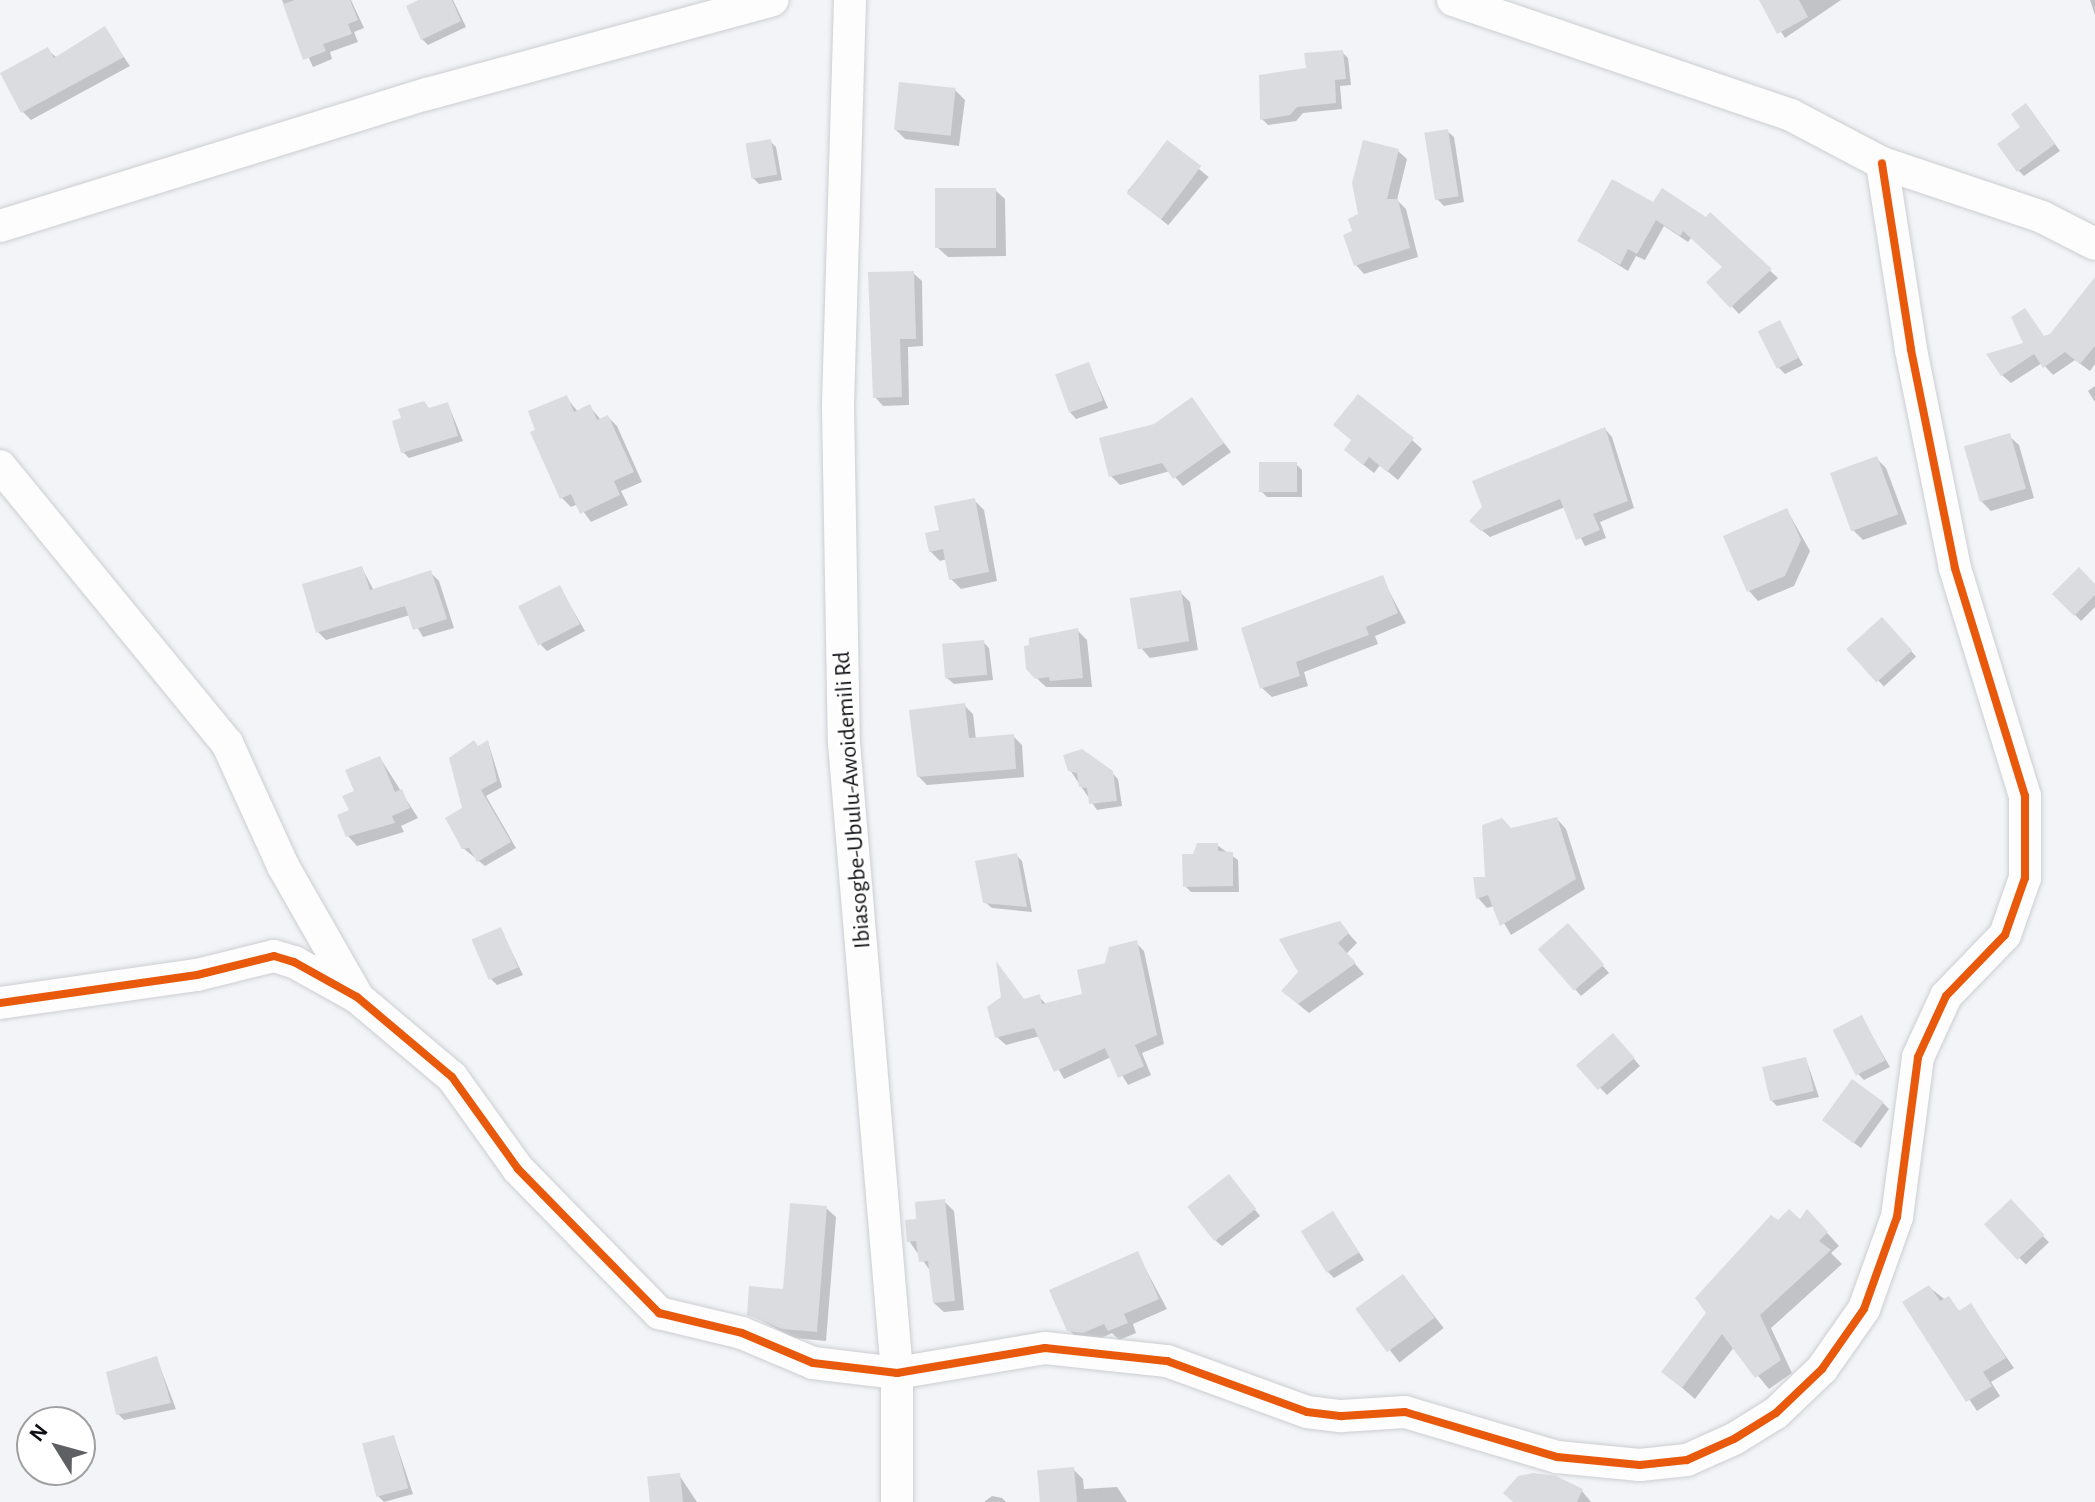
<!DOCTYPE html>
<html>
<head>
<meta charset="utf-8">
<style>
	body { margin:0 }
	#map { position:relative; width:2095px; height:1502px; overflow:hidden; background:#f2f4f8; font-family:"Alegreya Sans",sans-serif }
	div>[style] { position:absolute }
	.shadow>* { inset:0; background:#0003; transform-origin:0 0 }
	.building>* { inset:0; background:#dbdce0; transform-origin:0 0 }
	.roads { filter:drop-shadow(0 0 2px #cdced1) drop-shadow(0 0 2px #cdced1) }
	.minor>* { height:32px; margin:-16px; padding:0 16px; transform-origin:16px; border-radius:16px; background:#fdfdfe }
	.cycleway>* { height:8px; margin:-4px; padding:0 4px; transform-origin:4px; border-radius:4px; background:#e8590c }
	span { translate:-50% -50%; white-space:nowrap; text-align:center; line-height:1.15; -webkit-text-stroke:6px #fff; paint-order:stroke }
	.street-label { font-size:24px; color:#0f1013 }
	.north { position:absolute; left:16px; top:1406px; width:80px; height:80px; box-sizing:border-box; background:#fff; border:2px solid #9f9fa1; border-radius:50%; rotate:307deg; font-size:22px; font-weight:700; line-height:32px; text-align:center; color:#0f1013 }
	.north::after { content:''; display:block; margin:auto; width:28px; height:36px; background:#5e6063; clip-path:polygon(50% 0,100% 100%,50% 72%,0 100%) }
</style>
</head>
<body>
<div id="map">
	<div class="shadow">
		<i style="clip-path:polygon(282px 0,351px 0,364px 28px,354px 32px,358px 42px,330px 52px,332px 59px,313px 67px)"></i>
		<i style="clip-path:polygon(422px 0,453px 0,466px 27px,428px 45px,422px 39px)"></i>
		<i style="clip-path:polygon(1761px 0,1841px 0,1785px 38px)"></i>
		<i style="clip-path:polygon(2090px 0,2095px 0,2095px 15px)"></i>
		<i style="clip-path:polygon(104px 28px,130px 66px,31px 120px,23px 112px,47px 49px,57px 58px)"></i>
		<i style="clip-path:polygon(1342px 52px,1348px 58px,1351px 85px,1340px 86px,1342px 109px,1303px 113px,1296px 121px,1268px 125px,1262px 119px,1308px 70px)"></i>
		<i style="clip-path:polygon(955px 90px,965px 100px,959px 146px,905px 139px,896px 130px)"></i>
		<i style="clip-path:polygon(2032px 112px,2060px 151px,2024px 176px,2018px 170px,2023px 128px)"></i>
		<i style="clip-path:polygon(1447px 131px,1454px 137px,1464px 202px,1444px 206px,1437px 199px)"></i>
		<i style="clip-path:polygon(770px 141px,776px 147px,782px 180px,759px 184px,753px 178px)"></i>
		<i style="left:1168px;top:143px;width:53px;height:63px;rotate:40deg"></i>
		<i style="clip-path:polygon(1398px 151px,1407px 159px,1397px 200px,1406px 209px,1418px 257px,1364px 274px,1356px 265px,1354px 232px)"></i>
		<i style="clip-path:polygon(995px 190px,1005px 199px,1006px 256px,948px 257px,938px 248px)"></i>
		<i style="clip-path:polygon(1653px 205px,1706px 220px,1710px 215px,1778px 278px,1739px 314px,1709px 282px,1725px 267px,1692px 237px,1688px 242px,1664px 226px,1645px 260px,1636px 256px,1628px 271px,1580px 241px)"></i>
		<i style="clip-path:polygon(913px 273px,922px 281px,923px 346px,908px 347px,909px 405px,883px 406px,875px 397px)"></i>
		<i style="clip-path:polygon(2095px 280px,2095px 364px,2090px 371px,2075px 360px,2053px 375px,2042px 363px,2011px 383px,2002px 375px,2026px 344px,2025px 311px,2045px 338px,2051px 336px)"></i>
		<i style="clip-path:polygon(1779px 322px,1803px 365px,1785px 374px,1779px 368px)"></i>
		<i style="clip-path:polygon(1089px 365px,1108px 408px,1076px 419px,1070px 412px)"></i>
		<i style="clip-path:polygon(2095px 386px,2095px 402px,2088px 391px)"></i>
		<i style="clip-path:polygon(567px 398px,578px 412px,590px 407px,601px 420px,608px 417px,617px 426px,642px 482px,621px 491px,628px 505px,591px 522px,578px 504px,571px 507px,562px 498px)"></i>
		<i style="clip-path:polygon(1191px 400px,1231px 452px,1183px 486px,1170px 471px,1120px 485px,1111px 476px,1155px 426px)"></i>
		<i style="clip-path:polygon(448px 404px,463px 441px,409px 458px,403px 452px,403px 419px)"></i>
		<i style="clip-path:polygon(1605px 429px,1612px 437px,1634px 508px,1600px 522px,1606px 538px,1585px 546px,1565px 507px,1490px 537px,1479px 528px,1484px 507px,1474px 482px)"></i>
		<i style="clip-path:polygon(2009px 436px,2019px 445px,2034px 498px,1991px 511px,1982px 502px)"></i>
		<i style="clip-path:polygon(1412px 440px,1422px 449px,1398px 480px,1380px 465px,1374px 473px,1356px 459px)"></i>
		<i style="clip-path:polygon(1876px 458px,1886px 468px,1907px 524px,1863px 540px,1853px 530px)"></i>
		<i style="clip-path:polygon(1296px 464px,1302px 470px,1302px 497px,1267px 497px,1261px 491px)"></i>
		<i style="clip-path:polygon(974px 500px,984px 510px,997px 581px,961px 589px,951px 579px,947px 559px,940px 561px,930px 551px,941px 532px)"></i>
		<i style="clip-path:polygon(1787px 510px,1810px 551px,1794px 586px,1758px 601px,1749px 591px)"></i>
		<i style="clip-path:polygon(362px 568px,374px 591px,431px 573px,439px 581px,454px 628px,423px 637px,410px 615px,326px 640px,318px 632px)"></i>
		<i style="clip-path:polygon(1382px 578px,1406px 623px,1375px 636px,1378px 644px,1304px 672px,1308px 686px,1272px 697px,1262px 688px)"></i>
		<i style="clip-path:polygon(2095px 587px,2095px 607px,2081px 621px,2055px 594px)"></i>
		<i style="clip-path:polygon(560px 588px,585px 631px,547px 651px,541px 645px)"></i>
		<i style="clip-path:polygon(1180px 592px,1190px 602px,1198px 650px,1150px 658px,1141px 648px)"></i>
		<i style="left:1882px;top:620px;width:50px;height:44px;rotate:47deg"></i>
		<i style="clip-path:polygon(1077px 630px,1087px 640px,1092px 687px,1046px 687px,1027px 669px)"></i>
		<i style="clip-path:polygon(983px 642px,989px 648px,993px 680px,954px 684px,947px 678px)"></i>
		<i style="clip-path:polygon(964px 705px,973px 714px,976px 740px,1013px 736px,1022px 745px,1024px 777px,927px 785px,918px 776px)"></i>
		<i style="clip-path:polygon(488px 742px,502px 787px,486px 796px,516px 848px,485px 866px,463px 848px,464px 809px,479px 748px)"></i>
		<i style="clip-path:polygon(380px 758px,418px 818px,401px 826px,404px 832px,357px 846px,348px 836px,351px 811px,356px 792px)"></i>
		<i style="clip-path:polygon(1070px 770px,1112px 773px,1118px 779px,1122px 806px,1097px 810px)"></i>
		<i style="clip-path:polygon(1557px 819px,1566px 829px,1585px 889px,1511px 935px,1494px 906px,1487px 908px,1478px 898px,1512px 830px)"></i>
		<i style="clip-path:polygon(1217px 845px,1238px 860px,1239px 892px,1191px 892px,1185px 886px,1195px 856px)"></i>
		<i style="clip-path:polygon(1016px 855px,1022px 861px,1032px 912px,992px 908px,985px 902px)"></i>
		<i style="clip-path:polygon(1339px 923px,1357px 943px,1346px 954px,1364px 974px,1309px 1013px,1293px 1000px)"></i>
		<i style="clip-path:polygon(501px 930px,523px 975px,497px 985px,491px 979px)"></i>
		<i style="clip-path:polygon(1574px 932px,1609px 973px,1581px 996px,1540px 949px)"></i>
		<i style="clip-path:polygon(1136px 943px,1144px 951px,1164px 1044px,1142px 1053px,1151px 1075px,1128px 1085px,1111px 1057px,1064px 1079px,1040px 1036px,1006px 1045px,997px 1037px,1025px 1001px,1039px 997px,1047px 1005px,1085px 995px)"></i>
		<i style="clip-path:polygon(1861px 1017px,1890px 1067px,1864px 1080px,1858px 1074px)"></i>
		<i style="clip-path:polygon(1619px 1041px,1640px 1066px,1607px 1095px,1579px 1065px)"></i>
		<i style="clip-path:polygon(1806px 1059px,1819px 1097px,1777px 1106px,1771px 1100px)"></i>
		<i style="clip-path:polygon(1883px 1103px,1889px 1109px,1861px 1148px,1831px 1126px)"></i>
		<i style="clip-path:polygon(1234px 1183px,1260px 1216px,1222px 1246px,1216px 1241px)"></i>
		<i style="clip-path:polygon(944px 1201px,954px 1211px,964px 1310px,944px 1312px,934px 1303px,931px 1272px,909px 1241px,919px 1221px)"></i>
		<i style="left:2010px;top:1202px;width:56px;height:32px;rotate:46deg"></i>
		<i style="clip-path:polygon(826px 1208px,836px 1217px,826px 1341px,794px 1338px,749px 1314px,785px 1291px)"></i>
		<i style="clip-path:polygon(1338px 1220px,1364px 1260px,1334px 1278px,1328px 1272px)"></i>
		<i style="clip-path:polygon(1779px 1223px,1819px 1224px,1839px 1246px,1831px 1253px,1842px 1264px,1771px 1328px,1792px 1373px,1769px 1389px,1734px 1347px,1695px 1399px,1664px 1372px)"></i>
		<i style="clip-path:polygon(1137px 1253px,1167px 1309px,1133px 1324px,1136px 1333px,1119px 1340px,1112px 1333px,1093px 1342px,1079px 1340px,1069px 1330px)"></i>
		<i style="left:1403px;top:1276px;width:66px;height:56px;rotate:52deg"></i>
		<i style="clip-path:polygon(1929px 1287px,1961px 1312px,1971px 1306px,2014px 1368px,1991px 1382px,2000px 1396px,1977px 1411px,1905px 1303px)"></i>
		<i style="clip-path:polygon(157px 1359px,176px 1409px,124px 1420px,118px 1414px)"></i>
		<i style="clip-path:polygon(394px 1437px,413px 1494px,384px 1502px,378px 1496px)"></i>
		<i style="clip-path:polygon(1073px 1469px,1083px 1479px,1084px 1489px,1117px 1487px,1127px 1502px,1041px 1502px)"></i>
		<i style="clip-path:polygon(679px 1475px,697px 1502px,651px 1502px)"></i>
		<i style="clip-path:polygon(1582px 1491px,1591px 1502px,1514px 1502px)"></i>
		<i style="clip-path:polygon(992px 1496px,1002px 1498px,1006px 1502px,984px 1502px)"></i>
	</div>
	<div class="building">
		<i style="clip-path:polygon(295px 0,350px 0,358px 20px,348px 24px,352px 34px,323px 44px,326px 51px,303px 60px,283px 4px)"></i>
		<i style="clip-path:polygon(418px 0,452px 0,461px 21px,421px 40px,406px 6px)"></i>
		<i style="clip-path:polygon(1759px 0,1799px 0,1808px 17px,1777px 34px)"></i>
		<i style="clip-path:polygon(105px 26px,124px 57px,21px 113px,0 73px,48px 47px,54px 58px)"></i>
		<i style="clip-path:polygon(1343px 50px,1346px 79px,1335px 80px,1336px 103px,1297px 107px,1290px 115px,1260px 120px,1259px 75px,1306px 68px,1304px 53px)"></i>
		<i style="left:899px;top:82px;width:57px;height:48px;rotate:6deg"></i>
		<i style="clip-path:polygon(2026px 103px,2055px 144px,2017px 172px,1997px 144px,2020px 127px,2011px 114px)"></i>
		<i style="left:1448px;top:129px;width:68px;height:24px;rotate:81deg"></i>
		<i style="left:771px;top:139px;width:36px;height:26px;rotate:80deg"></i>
		<i style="left:1167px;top:140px;width:43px;height:67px;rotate:37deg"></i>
		<i style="clip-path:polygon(1363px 140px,1399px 149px,1387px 199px,1398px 199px,1410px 248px,1354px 266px,1343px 235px,1352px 231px,1348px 219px,1358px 214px,1352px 183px)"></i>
		<i style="clip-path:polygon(1612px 179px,1653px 202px,1662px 188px,1706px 217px,1710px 212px,1772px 269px,1730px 308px,1706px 282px,1722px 267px,1683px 231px,1680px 236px,1656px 220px,1637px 254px,1628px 249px,1620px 265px,1577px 241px)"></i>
		<i style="left:935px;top:188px;width:61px;height:60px"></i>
		<i style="clip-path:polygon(914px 271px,916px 339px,900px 339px,902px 397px,873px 398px,868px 272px)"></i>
		<i style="clip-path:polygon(2095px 277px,2095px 346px,2080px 364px,2065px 352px,2043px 368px,2034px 354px,2001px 376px,1986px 354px,2023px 343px,2011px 317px,2025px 308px,2044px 336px,2050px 334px)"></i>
		<i style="left:1780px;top:320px;width:42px;height:25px;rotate:63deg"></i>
		<i style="left:1089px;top:362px;width:41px;height:36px;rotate:70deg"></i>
		<i style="clip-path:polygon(1358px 394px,1414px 438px,1387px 472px,1369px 457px,1363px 465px,1344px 450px,1351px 440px,1333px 425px)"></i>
		<i style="clip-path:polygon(567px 395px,574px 412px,590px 404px,597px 420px,608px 415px,634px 472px,614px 481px,620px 495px,580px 514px,571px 494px,560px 499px,530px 432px,535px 430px,528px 411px)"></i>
		<i style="clip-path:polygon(1192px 397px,1224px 443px,1173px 479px,1162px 463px,1109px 477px,1099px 438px,1154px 424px)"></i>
		<i style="clip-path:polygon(424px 401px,429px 408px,448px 402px,458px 436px,401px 453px,392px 421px,401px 418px,398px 409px)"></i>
		<i style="clip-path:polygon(1605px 427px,1628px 501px,1593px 514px,1600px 530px,1576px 540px,1560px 499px,1481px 531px,1469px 521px,1482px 507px,1472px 481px)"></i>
		<i style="left:2010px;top:433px;width:58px;height:48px;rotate:74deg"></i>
		<i style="left:1877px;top:456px;width:62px;height:50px;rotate:70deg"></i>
		<i style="left:1259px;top:462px;width:38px;height:30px"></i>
		<i style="clip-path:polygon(975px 498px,989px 572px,949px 580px,943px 549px,929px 552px,925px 533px,939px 530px,934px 506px)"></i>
		<i style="clip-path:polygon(1787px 508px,1801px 540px,1785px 576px,1747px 592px,1723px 536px)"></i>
		<i style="clip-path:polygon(362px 566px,370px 590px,431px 570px,447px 619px,413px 630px,405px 606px,316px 633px,302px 584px)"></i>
		<i style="clip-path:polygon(2079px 567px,2095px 584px,2095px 595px,2074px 616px,2052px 594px)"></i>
		<i style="clip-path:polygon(1383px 575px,1398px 613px,1366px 627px,1369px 635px,1296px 662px,1300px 676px,1260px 689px,1241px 628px)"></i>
		<i style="left:560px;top:585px;width:44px;height:47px;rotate:63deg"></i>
		<i style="left:1181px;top:590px;width:52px;height:52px;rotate:81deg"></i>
		<i style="left:1882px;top:617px;width:45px;height:48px;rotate:48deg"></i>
		<i style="clip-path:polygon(1078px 628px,1083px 678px,1050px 681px,1049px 677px,1035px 679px,1026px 669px,1024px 646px,1029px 645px,1029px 638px)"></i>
		<i style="left:984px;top:640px;width:35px;height:42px;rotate:85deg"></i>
		<i style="clip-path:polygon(965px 703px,969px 738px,1014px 734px,1016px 769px,917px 777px,909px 710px)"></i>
		<i style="clip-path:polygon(474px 740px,478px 746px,488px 740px,497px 781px,481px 790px,511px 842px,477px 862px,469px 848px,462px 849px,445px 818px,462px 808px,449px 758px)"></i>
		<i style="clip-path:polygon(1082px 749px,1113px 771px,1117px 801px,1089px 804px,1087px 788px,1079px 787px,1077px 773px,1068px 771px,1063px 755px)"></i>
		<i style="clip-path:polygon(380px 756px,395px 792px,402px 789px,410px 808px,392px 816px,395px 823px,346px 837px,337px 815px,349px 810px,342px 796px,354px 791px,345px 770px)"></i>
		<i style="clip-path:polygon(1557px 817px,1576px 879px,1500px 926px,1488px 895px,1476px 899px,1473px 877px,1485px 877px,1482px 825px,1502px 818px,1511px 828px)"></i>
		<i style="clip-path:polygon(1197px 843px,1218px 843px,1218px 851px,1233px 852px,1233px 886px,1183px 887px,1182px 854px,1193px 854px)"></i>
		<i style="clip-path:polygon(1017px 853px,1027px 907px,983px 903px,975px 861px)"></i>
		<i style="clip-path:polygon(1340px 921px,1349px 933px,1338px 943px,1356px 963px,1298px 1004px,1281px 991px,1298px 972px,1279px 939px)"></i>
		<i style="left:1568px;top:923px;width:55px;height:40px;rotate:49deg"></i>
		<i style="left:501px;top:927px;width:44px;height:32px;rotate:67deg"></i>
		<i style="clip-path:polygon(1137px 940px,1157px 1035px,1135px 1045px,1144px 1066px,1118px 1078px,1105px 1048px,1054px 1072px,1034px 1028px,995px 1038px,987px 1007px,1001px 997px,996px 961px,1024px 999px,1040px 994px,1042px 1004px,1082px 994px,1077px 970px,1105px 963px,1109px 947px)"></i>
		<i style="left:1862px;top:1015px;width:51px;height:33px;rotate:63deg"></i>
		<i style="left:1613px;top:1033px;width:33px;height:49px;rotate:49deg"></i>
		<i style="left:1806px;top:1057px;width:35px;height:45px;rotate:77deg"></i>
		<i style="left:1852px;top:1079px;width:39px;height:51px;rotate:36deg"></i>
		<i style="left:1229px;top:1174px;width:44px;height:53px;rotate:52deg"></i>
		<i style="clip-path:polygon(945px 1199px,955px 1301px,933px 1303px,928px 1261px,919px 1262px,916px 1241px,907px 1242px,905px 1220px,916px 1219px,915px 1202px)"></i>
		<i style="left:2011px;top:1199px;width:49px;height:37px;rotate:47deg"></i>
		<i style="clip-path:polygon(790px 1203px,827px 1206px,817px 1332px,782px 1329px,747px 1315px,749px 1286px,783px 1289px)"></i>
		<i style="clip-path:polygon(1789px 1209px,1800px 1219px,1807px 1209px,1828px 1232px,1819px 1241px,1831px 1250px,1760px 1315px,1781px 1360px,1755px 1378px,1722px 1334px,1682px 1388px,1661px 1372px,1706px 1313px,1695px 1298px,1771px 1215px,1778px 1220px)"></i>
		<i style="left:1333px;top:1211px;width:49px;height:38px;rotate:58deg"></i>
		<i style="clip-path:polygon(1138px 1251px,1159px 1299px,1124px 1314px,1128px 1323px,1108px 1331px,1104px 1324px,1083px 1333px,1067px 1331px,1049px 1290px)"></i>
		<i style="left:1403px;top:1274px;width:54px;height:59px;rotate:54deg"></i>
		<i style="clip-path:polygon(1929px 1285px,1940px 1301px,1949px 1296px,1959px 1311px,1971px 1303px,2006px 1358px,1983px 1372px,1992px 1386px,1966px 1402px,1902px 1302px)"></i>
		<i style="clip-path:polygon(157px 1356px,171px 1403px,116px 1415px,106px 1372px)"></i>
		<i style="left:394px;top:1435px;width:55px;height:33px;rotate:75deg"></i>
		<i style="left:1074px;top:1467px;width:35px;height:37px;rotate:85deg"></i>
		<i style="left:680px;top:1473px;width:29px;height:33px;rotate:84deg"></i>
		<i style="clip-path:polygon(1533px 1473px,1556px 1476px,1583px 1489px,1577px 1502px,1513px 1502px,1503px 1493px,1518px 1476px)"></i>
	</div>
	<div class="roads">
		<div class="minor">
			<i style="left:850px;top:0;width:407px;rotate:91.7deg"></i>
			<i style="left:838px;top:407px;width:336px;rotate:89deg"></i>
			<i style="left:844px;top:743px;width:632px;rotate:85.19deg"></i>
			<i style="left:897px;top:1373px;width:129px;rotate:90deg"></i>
			<i style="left:1453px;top:0;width:357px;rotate:18.8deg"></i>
			<i style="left:1791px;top:115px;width:103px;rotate:27.8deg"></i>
			<i style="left:1882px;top:163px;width:169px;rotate:18.6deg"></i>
			<i style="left:2042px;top:217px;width:59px;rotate:27deg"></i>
			<i style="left:0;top:226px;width:447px;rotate:-17.2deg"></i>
			<i style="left:427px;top:94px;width:358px;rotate:-15.2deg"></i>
			<i style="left:0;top:466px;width:358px;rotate:50.7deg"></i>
			<i style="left:227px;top:743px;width:135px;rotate:65.5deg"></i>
			<i style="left:283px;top:866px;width:147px;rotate:60.3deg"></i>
			<i style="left:0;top:1003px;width:199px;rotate:-8.1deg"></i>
			<i style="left:197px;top:975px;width:79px;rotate:-13.9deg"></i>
			<i style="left:274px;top:956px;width:21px;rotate:17deg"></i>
			<i style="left:294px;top:962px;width:72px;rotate:29.1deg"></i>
			<i style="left:357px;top:997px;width:124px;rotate:40.1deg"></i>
			<i style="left:452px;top:1077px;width:113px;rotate:54.3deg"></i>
			<i style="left:518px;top:1169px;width:202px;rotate:45.6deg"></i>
			<i style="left:659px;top:1313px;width:85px;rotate:13.5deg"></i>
			<i style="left:742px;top:1333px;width:77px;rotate:22.9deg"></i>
			<i style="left:813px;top:1363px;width:85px;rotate:6.8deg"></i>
			<i style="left:897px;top:1373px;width:150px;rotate:-9.6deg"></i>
			<i style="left:1045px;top:1348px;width:123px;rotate:6.1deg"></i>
			<i style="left:1167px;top:1361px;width:149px;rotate:20deg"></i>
			<i style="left:1307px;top:1412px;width:35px;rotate:7deg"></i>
			<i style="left:1342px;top:1416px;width:63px;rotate:-3.6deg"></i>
			<i style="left:1405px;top:1412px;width:159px;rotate:16.5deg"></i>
			<i style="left:1557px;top:1457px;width:83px;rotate:5.5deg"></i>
			<i style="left:1640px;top:1465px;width:47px;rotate:-6.1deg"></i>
			<i style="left:1687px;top:1460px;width:51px;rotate:-24.1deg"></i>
			<i style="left:1734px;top:1439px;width:49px;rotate:-31.8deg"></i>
			<i style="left:1776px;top:1413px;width:64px;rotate:-43.7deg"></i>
			<i style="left:1822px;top:1369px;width:73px;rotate:-55deg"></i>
			<i style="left:1864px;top:1309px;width:98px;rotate:-70.3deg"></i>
			<i style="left:1897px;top:1217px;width:161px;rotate:-82.5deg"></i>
			<i style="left:1918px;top:1057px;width:67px;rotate:-65.3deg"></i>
			<i style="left:1946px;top:996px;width:85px;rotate:-46deg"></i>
			<i style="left:2005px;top:935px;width:60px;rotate:-70.7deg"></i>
			<i style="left:2025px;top:878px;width:82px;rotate:-90deg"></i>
			<i style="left:2025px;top:796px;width:239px;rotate:-107.1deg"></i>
			<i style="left:1955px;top:568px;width:223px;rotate:-101.4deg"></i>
			<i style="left:1911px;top:349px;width:188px;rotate:-98.9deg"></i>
		</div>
	</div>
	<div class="cycleway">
		<i style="left:0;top:1003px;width:199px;rotate:-8.1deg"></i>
		<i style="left:197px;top:975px;width:79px;rotate:-13.9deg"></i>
		<i style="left:274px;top:956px;width:21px;rotate:17deg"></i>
		<i style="left:294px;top:962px;width:72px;rotate:29.1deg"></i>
		<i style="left:357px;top:997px;width:124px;rotate:40.1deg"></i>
		<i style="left:452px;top:1077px;width:113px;rotate:54.3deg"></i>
		<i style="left:518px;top:1169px;width:202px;rotate:45.6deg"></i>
		<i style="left:659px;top:1313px;width:85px;rotate:13.5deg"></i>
		<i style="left:742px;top:1333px;width:77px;rotate:22.9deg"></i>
		<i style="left:813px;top:1363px;width:85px;rotate:6.8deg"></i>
		<i style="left:897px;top:1373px;width:150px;rotate:-9.6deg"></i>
		<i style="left:1045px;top:1348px;width:123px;rotate:6.1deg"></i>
		<i style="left:1167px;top:1361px;width:149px;rotate:20deg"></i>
		<i style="left:1307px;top:1412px;width:35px;rotate:7deg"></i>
		<i style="left:1342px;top:1416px;width:63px;rotate:-3.6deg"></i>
		<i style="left:1405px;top:1412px;width:159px;rotate:16.5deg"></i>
		<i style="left:1557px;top:1457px;width:83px;rotate:5.5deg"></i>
		<i style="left:1640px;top:1465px;width:47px;rotate:-6.1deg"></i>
		<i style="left:1687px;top:1460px;width:51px;rotate:-24.1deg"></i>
		<i style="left:1734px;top:1439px;width:49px;rotate:-31.8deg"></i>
		<i style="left:1776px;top:1413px;width:64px;rotate:-43.7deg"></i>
		<i style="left:1822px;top:1369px;width:73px;rotate:-55deg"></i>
		<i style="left:1864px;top:1309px;width:98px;rotate:-70.3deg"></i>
		<i style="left:1897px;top:1217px;width:161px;rotate:-82.5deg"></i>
		<i style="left:1918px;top:1057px;width:67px;rotate:-65.3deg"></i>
		<i style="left:1946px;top:996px;width:85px;rotate:-46deg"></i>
		<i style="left:2005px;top:935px;width:60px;rotate:-70.7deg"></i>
		<i style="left:2025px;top:878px;width:82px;rotate:-90deg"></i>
		<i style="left:2025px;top:796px;width:239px;rotate:-107.1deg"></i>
		<i style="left:1955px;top:568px;width:223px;rotate:-101.4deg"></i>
		<i style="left:1911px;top:349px;width:188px;rotate:-98.9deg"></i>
	</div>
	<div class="street-label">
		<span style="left:853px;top:800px;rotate:-94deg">Ibiasogbe-Ubulu-Awoidemili Rd</span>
	</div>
	<div class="north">N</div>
</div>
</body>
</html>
